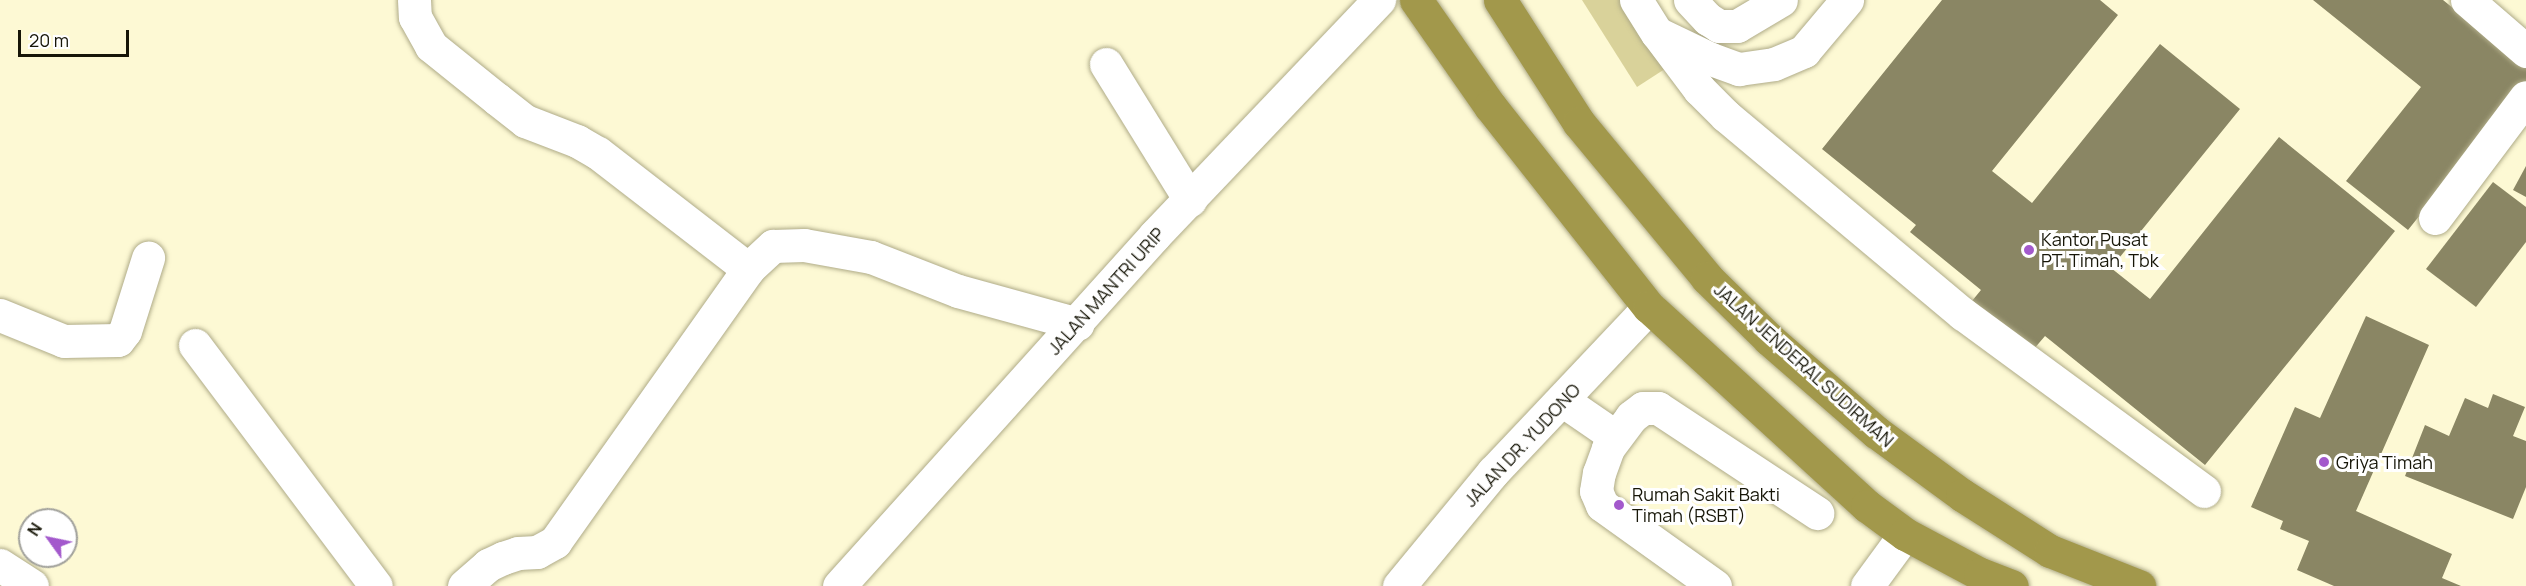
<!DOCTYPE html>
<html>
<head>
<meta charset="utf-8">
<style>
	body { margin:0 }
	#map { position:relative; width:2526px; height:586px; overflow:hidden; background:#fdf9d4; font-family:Manrope,sans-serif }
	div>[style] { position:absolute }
	.green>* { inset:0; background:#d9d29a }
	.building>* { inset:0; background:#8a8664 }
	.roads { filter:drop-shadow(0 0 2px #afab88) drop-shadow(0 0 2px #afab88) }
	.minor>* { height:33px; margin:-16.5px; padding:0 16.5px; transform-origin:16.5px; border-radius:16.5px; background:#fff }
	.highway>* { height:33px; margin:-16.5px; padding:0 16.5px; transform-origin:16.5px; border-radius:16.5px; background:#a2984b }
	.dots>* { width:16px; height:16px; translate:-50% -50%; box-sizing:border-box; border:3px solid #fff; border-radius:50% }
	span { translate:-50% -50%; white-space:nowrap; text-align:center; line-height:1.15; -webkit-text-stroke:6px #fff; paint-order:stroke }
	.poi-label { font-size:18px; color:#171608 }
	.left { translate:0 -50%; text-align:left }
	.street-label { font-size:18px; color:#171608 }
	.north { position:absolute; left:18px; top:508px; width:60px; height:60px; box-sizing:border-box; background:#fff; border:2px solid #a2a29c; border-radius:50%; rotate:303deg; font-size:16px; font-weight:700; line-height:24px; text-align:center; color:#171608 }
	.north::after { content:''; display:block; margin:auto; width:21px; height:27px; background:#a359cc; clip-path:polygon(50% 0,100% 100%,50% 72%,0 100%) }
	.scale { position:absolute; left:18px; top:30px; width:111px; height:27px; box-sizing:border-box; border:3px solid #171608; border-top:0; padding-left:8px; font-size:18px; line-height:21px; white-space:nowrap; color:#171608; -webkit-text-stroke:4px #fff; paint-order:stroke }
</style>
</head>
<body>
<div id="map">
	<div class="green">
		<i style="clip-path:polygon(1582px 0,1654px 0,1688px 54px,1637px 87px)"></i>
	</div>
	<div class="building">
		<i style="clip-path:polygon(1942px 0,2100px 0,2118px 15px,1992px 171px,2032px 203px,2160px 44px,2240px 109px,2111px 268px,2150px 299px,2279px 137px,2395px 231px,2205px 465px,2045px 336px,2028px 356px,1967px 307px,1981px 290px,1910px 232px,1916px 225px,1822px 149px)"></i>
		<i style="clip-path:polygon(2313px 0,2443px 0,2526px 67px,2526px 83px,2408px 230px,2346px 181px,2421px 87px)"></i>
		<i style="clip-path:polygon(2526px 166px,2526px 197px,2513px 190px)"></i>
		<i style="clip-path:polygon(2493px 182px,2526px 207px,2526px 242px,2476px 307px,2426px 269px)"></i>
		<i style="clip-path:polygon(2366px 316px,2429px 345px,2356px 511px,2452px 554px,2442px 578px,2461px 586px,2334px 586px,2297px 570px,2309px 541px,2280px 529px,2283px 521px,2251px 507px,2295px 407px,2320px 418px)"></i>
		<i style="clip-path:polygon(2493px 394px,2525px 407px,2513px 436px,2526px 441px,2526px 487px,2513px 519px,2405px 476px,2425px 425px,2449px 436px,2465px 398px,2488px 408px)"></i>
	</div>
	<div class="roads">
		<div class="minor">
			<i style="left:414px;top:0;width:17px;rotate:87deg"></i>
			<i style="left:415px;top:17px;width:33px;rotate:61deg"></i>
			<i style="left:431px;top:46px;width:85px;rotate:38.8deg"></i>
			<i style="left:497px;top:99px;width:36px;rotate:38deg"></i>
			<i style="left:525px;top:121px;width:56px;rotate:21deg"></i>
			<i style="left:577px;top:141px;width:24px;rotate:30deg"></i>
			<i style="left:598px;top:153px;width:190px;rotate:37.7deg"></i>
			<i style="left:1636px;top:0;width:39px;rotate:58deg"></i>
			<i style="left:1657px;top:33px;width:60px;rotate:25.7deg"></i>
			<i style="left:1711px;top:59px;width:30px;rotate:20deg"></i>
			<i style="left:1739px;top:69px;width:35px;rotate:-8deg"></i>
			<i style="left:1774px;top:64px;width:33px;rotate:-23deg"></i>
			<i style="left:1804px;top:51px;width:67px;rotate:-49.9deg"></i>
			<i style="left:1690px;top:0;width:26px;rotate:47deg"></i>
			<i style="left:1708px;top:19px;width:13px;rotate:32deg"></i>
			<i style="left:1719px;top:26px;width:18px"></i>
			<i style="left:1737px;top:26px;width:51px;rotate:-30.6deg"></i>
			<i style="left:2467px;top:0;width:78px;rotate:40.8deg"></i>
			<i style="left:1657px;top:33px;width:70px;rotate:53.1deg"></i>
			<i style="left:1699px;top:89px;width:38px;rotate:45deg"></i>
			<i style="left:1726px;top:116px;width:309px;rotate:39.9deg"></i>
			<i style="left:1963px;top:314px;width:299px;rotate:36.3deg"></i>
			<i style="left:1106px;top:64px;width:160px;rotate:58.3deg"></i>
			<i style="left:2435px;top:218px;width:151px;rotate:-53.1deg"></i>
			<i style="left:0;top:315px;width:69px;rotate:22.1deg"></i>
			<i style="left:64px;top:341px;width:54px;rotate:-1.1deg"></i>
			<i style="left:118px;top:340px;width:11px;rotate:-52deg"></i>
			<i style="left:125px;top:331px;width:77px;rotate:-72.5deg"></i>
			<i style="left:195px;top:345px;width:301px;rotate:53.1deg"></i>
			<i style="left:1562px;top:400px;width:65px;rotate:34.4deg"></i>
			<i style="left:0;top:565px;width:38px;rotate:33deg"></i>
			<i style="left:464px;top:586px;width:32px;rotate:-41deg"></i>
			<i style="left:488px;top:565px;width:17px;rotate:-25deg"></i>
			<i style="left:503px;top:558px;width:16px;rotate:-18deg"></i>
			<i style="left:518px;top:553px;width:19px;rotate:-3deg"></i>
			<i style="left:537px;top:552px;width:21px;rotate:-29deg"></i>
			<i style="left:555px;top:542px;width:334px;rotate:-54.7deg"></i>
			<i style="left:748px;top:269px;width:34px;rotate:-43deg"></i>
			<i style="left:773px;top:246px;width:31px;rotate:-2deg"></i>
			<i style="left:804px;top:245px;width:68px;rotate:10.2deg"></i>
			<i style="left:871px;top:257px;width:93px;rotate:21.3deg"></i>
			<i style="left:958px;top:291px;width:124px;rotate:15.4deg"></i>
			<i style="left:839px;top:586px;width:472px;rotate:-48deg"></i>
			<i style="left:1155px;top:235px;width:325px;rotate:-46.4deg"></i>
			<i style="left:1399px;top:586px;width:148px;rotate:-50.5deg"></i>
			<i style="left:1493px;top:472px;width:227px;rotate:-46.6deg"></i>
			<i style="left:1715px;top:586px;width:139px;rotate:-144.4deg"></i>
			<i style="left:1602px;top:505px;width:15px;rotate:-113deg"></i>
			<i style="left:1596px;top:491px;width:18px;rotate:-81deg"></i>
			<i style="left:1599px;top:473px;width:27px;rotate:-70deg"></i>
			<i style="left:1608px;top:448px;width:39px;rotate:-53deg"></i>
			<i style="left:1631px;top:417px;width:15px;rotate:-37deg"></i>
			<i style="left:1643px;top:408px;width:15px"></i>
			<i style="left:1658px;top:408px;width:191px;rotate:33.4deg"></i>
			<i style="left:1867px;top:586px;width:64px;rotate:-53.8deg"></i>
		</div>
		<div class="highway">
			<i style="left:1416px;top:0;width:129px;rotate:55.1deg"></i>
			<i style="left:1490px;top:106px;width:256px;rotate:51.7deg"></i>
			<i style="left:1649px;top:307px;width:295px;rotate:42.4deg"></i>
			<i style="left:1867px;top:506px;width:47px;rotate:36.4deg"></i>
			<i style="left:1905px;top:534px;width:85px;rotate:28.1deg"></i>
			<i style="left:1980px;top:574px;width:34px;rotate:21deg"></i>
			<i style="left:1500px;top:0;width:146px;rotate:57.3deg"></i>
			<i style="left:1579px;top:123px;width:201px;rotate:50.4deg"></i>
			<i style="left:1707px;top:278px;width:87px;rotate:44.5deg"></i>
			<i style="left:1769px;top:339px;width:142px;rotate:41deg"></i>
			<i style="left:1876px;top:432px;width:107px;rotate:36.2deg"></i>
			<i style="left:1962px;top:495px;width:104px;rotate:32.5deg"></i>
			<i style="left:2050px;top:551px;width:96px;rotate:21.5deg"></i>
		</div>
	</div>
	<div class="dots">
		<i style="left:2029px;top:250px;background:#a359cc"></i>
		<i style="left:2324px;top:462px;background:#a359cc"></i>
		<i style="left:1619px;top:505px;background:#a359cc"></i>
	</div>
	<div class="poi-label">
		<span class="left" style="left:2041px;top:250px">Kantor Pusat<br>PT. Timah, Tbk</span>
		<span class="left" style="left:2336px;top:462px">Griya Timah</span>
		<span class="left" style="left:1632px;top:505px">Rumah Sakit Bakti<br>Timah (RSBT)</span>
	</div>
	<div class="street-label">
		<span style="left:1106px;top:291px;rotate:-48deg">JALAN MANTRI URIP</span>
		<span style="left:1804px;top:365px;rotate:42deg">JALAN JENDERAL SUDIRMAN</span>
		<span style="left:1522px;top:445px;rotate:-47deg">JALAN DR. YUDONO</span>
	</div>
	<div class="north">N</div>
	<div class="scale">20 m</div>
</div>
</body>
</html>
